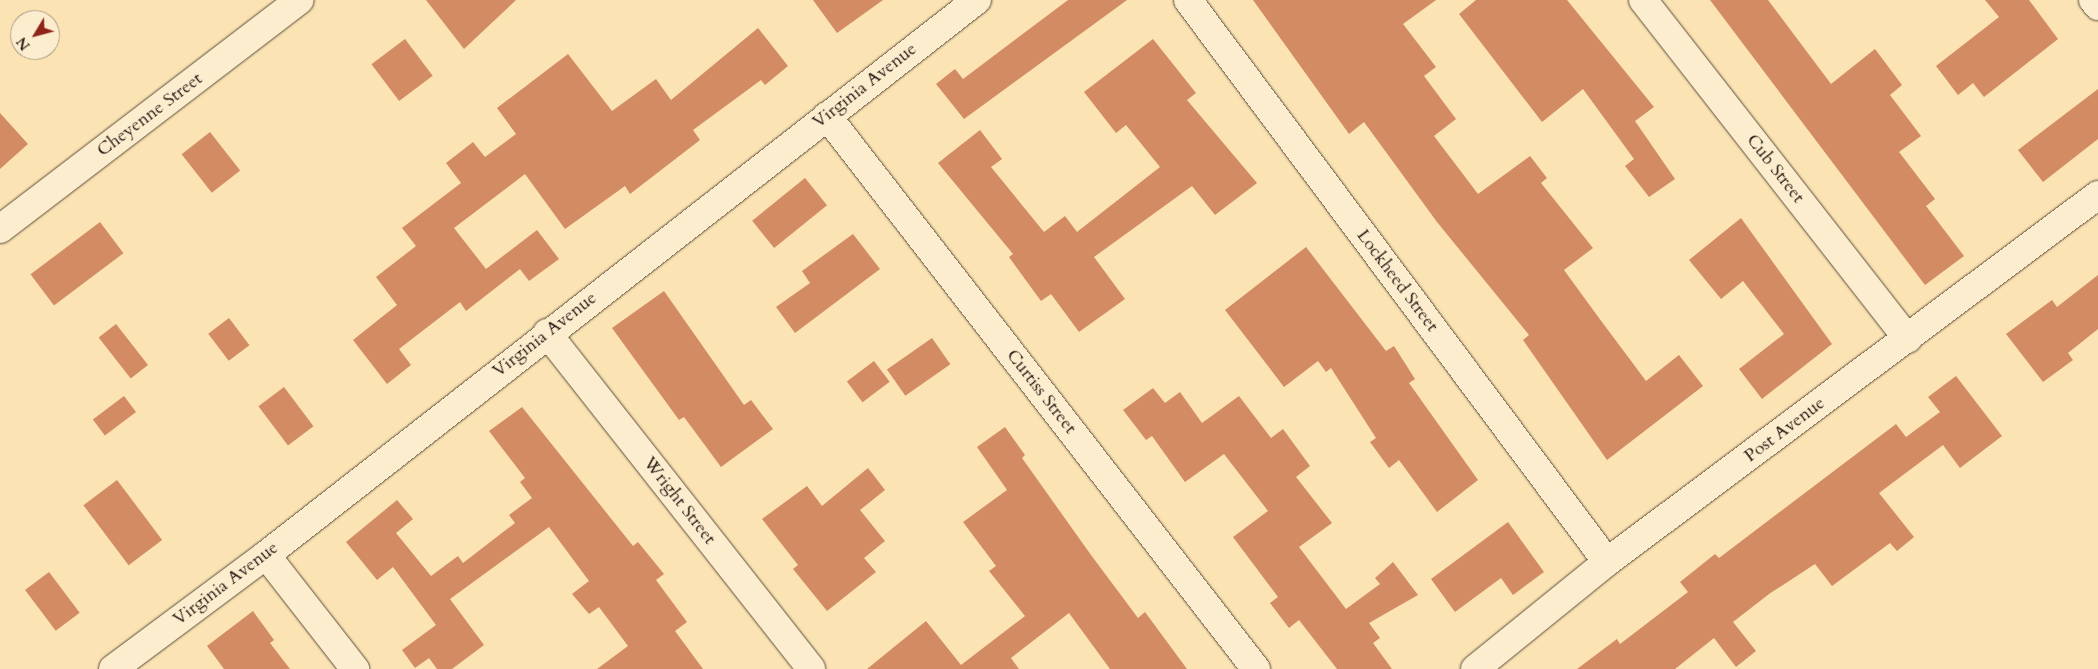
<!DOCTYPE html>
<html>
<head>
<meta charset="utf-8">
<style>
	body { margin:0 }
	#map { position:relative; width:2098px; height:669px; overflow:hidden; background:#fbe3b3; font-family:Cardo,serif }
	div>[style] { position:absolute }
	.building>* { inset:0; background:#d38b63; transform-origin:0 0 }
	.roads { filter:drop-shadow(0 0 1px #5d4d3c) drop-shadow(0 0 1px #5d4d3c) }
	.minor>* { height:28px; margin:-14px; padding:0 14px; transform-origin:14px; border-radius:14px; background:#fcedce }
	span { translate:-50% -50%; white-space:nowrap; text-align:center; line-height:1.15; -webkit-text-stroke:5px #fcedce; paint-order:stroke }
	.street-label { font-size:18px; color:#281b15 }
	.north { position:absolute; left:10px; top:10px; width:50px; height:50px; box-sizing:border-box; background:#fcedce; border:1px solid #a79984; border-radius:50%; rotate:233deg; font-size:14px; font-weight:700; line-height:20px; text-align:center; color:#281b15 }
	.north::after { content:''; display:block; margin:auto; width:18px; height:22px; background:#8f2418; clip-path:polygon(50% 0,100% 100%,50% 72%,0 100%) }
</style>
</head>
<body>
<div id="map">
	<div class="building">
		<i style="clip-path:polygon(426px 0,516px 0,464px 49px)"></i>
		<i style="clip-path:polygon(813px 0,883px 0,837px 33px)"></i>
		<i style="clip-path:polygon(1068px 0,1127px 0,964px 119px,936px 84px,955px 69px,963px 79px)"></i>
		<i style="clip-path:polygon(1253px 0,1436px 0,1403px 24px,1436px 67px,1424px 76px,1456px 119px,1434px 136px,1478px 194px,1530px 156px,1547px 178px,1541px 183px,1593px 248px,1564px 270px,1599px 318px,1646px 381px,1679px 355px,1703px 386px,1607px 460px,1523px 340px,1529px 335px,1437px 222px,1364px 122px,1349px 134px)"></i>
		<i style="clip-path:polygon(1476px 0,1567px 0,1654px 107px,1635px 121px,1675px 179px,1649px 197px,1625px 166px,1634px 159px,1583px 89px,1542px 122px,1459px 14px)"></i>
		<i style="clip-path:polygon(1710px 0,1768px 0,1831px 84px,1875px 49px,1902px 85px,1890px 95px,1921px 136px,1899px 152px,1935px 199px,1926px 206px,1964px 256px,1925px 285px)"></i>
		<i style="clip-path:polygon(1985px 0,2029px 0,2058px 39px,1984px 97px,1973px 83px,1958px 95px,1936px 66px,1999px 17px)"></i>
		<i style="clip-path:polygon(758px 28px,788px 66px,765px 85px,761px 80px,693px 130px,700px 140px,630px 194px,625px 186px,565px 229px,525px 174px,454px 228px,486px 269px,537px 230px,559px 259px,529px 281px,520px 269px,466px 311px,460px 302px,399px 349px,411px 365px,387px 384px,353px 340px,397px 305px,376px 277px,416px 246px,402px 228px,461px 183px,446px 163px,473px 142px,485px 157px,516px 134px,497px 108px,568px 54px,612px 111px,656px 79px,671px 100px)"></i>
		<i style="left:405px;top:39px;width:46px;height:42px;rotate:53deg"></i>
		<i style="clip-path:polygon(1153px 39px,1196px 93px,1187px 100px,1257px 183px,1215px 215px,1192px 186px,1094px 257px,1125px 299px,1079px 332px,1051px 294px,1041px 301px,1009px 257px,1013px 254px,938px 163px,980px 130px,1002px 159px,991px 167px,1044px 232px,1065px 216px,1077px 232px,1160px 167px,1126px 125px,1116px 133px,1084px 92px)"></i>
		<i style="clip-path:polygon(2098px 89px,2098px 139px,2043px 182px,2018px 150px)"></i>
		<i style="clip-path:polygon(0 113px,28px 144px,0 169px)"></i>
		<i style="left:210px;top:132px;width:49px;height:36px;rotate:52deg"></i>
		<i style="left:805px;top:178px;width:35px;height:68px;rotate:51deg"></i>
		<i style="clip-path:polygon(1741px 218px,1832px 344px,1762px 399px,1739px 369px,1784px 334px,1743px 281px,1721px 299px,1689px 260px)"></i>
		<i style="left:100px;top:222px;width:39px;height:87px;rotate:53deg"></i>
		<i style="clip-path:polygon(853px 234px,880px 269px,795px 333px,776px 307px,810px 283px,802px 271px)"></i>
		<i style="clip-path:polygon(1306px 247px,1386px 351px,1394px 346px,1415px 379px,1409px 383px,1478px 480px,1437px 512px,1399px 460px,1389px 468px,1370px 442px,1376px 438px,1331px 368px,1326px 372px,1318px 361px,1284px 387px,1225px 310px)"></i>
		<i style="clip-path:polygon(2098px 275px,2098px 329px,2068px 353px,2073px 360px,2043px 382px,2006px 334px,2052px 300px,2057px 307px)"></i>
		<i style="clip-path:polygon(664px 291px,744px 405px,751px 400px,773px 429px,721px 467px,684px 417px,679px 420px,612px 328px)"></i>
		<i style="left:229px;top:318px;width:34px;height:26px;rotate:53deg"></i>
		<i style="left:116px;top:324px;width:52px;height:22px;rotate:52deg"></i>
		<i style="left:932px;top:338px;width:32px;height:55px;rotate:55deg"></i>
		<i style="left:874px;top:361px;width:26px;height:34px;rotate:53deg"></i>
		<i style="clip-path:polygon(1956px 376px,2002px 436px,1960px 468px,1943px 445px,1879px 493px,1914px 537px,1897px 551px,1890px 543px,1832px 586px,1815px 564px,1769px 594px,1733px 622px,1756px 651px,1736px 667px,1714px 638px,1675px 669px,1577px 669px,1617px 639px,1620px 644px,1688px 592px,1680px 582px,1715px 554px,1719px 558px,1896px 424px,1906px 437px,1940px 412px,1928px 397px)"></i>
		<i style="left:284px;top:387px;width:49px;height:32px;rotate:53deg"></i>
		<i style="clip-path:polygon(1153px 388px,1165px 403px,1180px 392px,1202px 423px,1239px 396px,1271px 438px,1283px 429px,1310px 466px,1296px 477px,1332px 523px,1299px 547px,1346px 609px,1380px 584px,1375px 578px,1393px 562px,1418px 595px,1369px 623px,1380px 638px,1373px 643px,1392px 669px,1337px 669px,1299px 620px,1289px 628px,1270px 603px,1278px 597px,1233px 537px,1268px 511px,1224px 454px,1185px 482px,1152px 436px,1146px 440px,1123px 410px)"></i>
		<i style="left:124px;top:396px;width:20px;height:39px;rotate:53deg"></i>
		<i style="clip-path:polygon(522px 407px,633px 546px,638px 542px,664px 574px,656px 580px,687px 622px,675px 631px,703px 669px,597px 669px,628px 646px,599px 607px,589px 614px,572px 594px,589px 581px,549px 527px,450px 599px,484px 645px,452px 669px,437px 669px,429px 658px,415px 668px,402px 650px,436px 625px,393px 567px,377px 580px,346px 542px,397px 500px,413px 519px,396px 533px,431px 576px,458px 556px,463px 563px,515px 523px,509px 515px,532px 498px,520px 482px,525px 478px,489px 431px)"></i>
		<i style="clip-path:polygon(1005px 427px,1025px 455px,1022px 458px,1091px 555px,1138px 618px,1145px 612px,1187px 669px,1110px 669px,1069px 613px,1011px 658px,1019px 669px,867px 669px,926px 621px,961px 665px,1025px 616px,989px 571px,996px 566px,963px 522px,1007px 490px,977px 447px)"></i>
		<i style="clip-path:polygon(868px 468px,885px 490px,860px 510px,885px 541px,864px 558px,876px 572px,827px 611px,793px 569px,798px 565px,762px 519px,807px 486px,822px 506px)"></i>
		<i style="left:117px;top:480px;width:75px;height:42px;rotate:53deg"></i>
		<i style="clip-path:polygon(1508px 522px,1544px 572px,1513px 595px,1501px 578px,1455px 612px,1431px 579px)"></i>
		<i style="left:49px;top:572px;width:51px;height:30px;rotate:53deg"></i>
		<i style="clip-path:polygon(253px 611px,274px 640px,270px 643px,290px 669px,224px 669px,207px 646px)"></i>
	</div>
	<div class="roads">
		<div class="minor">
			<i style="left:1188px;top:0;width:701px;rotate:53.29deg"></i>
			<i style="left:1643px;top:0;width:430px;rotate:52deg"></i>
			<i style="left:2093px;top:0;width:8px;rotate:50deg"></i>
			<i style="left:827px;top:116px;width:700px;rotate:52.2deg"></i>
			<i style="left:0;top:229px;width:377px;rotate:-37.4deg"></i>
			<i style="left:547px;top:333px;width:427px;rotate:51.8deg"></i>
			<i style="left:266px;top:555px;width:145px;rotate:52deg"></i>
			<i style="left:113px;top:669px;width:191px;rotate:-36.7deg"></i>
			<i style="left:266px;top:555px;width:902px;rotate:-37.98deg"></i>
			<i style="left:1475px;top:669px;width:170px;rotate:-39deg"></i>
			<i style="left:1607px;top:562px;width:613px;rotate:-36.78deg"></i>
		</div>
	</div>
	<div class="street-label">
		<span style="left:865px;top:86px;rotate:-38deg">Virginia Avenue</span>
		<span style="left:150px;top:115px;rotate:-37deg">Cheyenne Street</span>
		<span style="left:1775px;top:169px;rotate:52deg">Cub Street</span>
		<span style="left:1397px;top:281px;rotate:53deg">Lockheed Street</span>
		<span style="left:545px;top:335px;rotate:-38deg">Virginia Avenue</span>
		<span style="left:1041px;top:392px;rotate:52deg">Curtiss Street</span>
		<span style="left:1785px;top:430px;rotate:-37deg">Post Avenue</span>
		<span style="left:679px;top:501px;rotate:52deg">Wright Street</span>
		<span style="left:226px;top:584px;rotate:-37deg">Virginia Avenue</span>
	</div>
	<div class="north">N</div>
</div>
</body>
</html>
